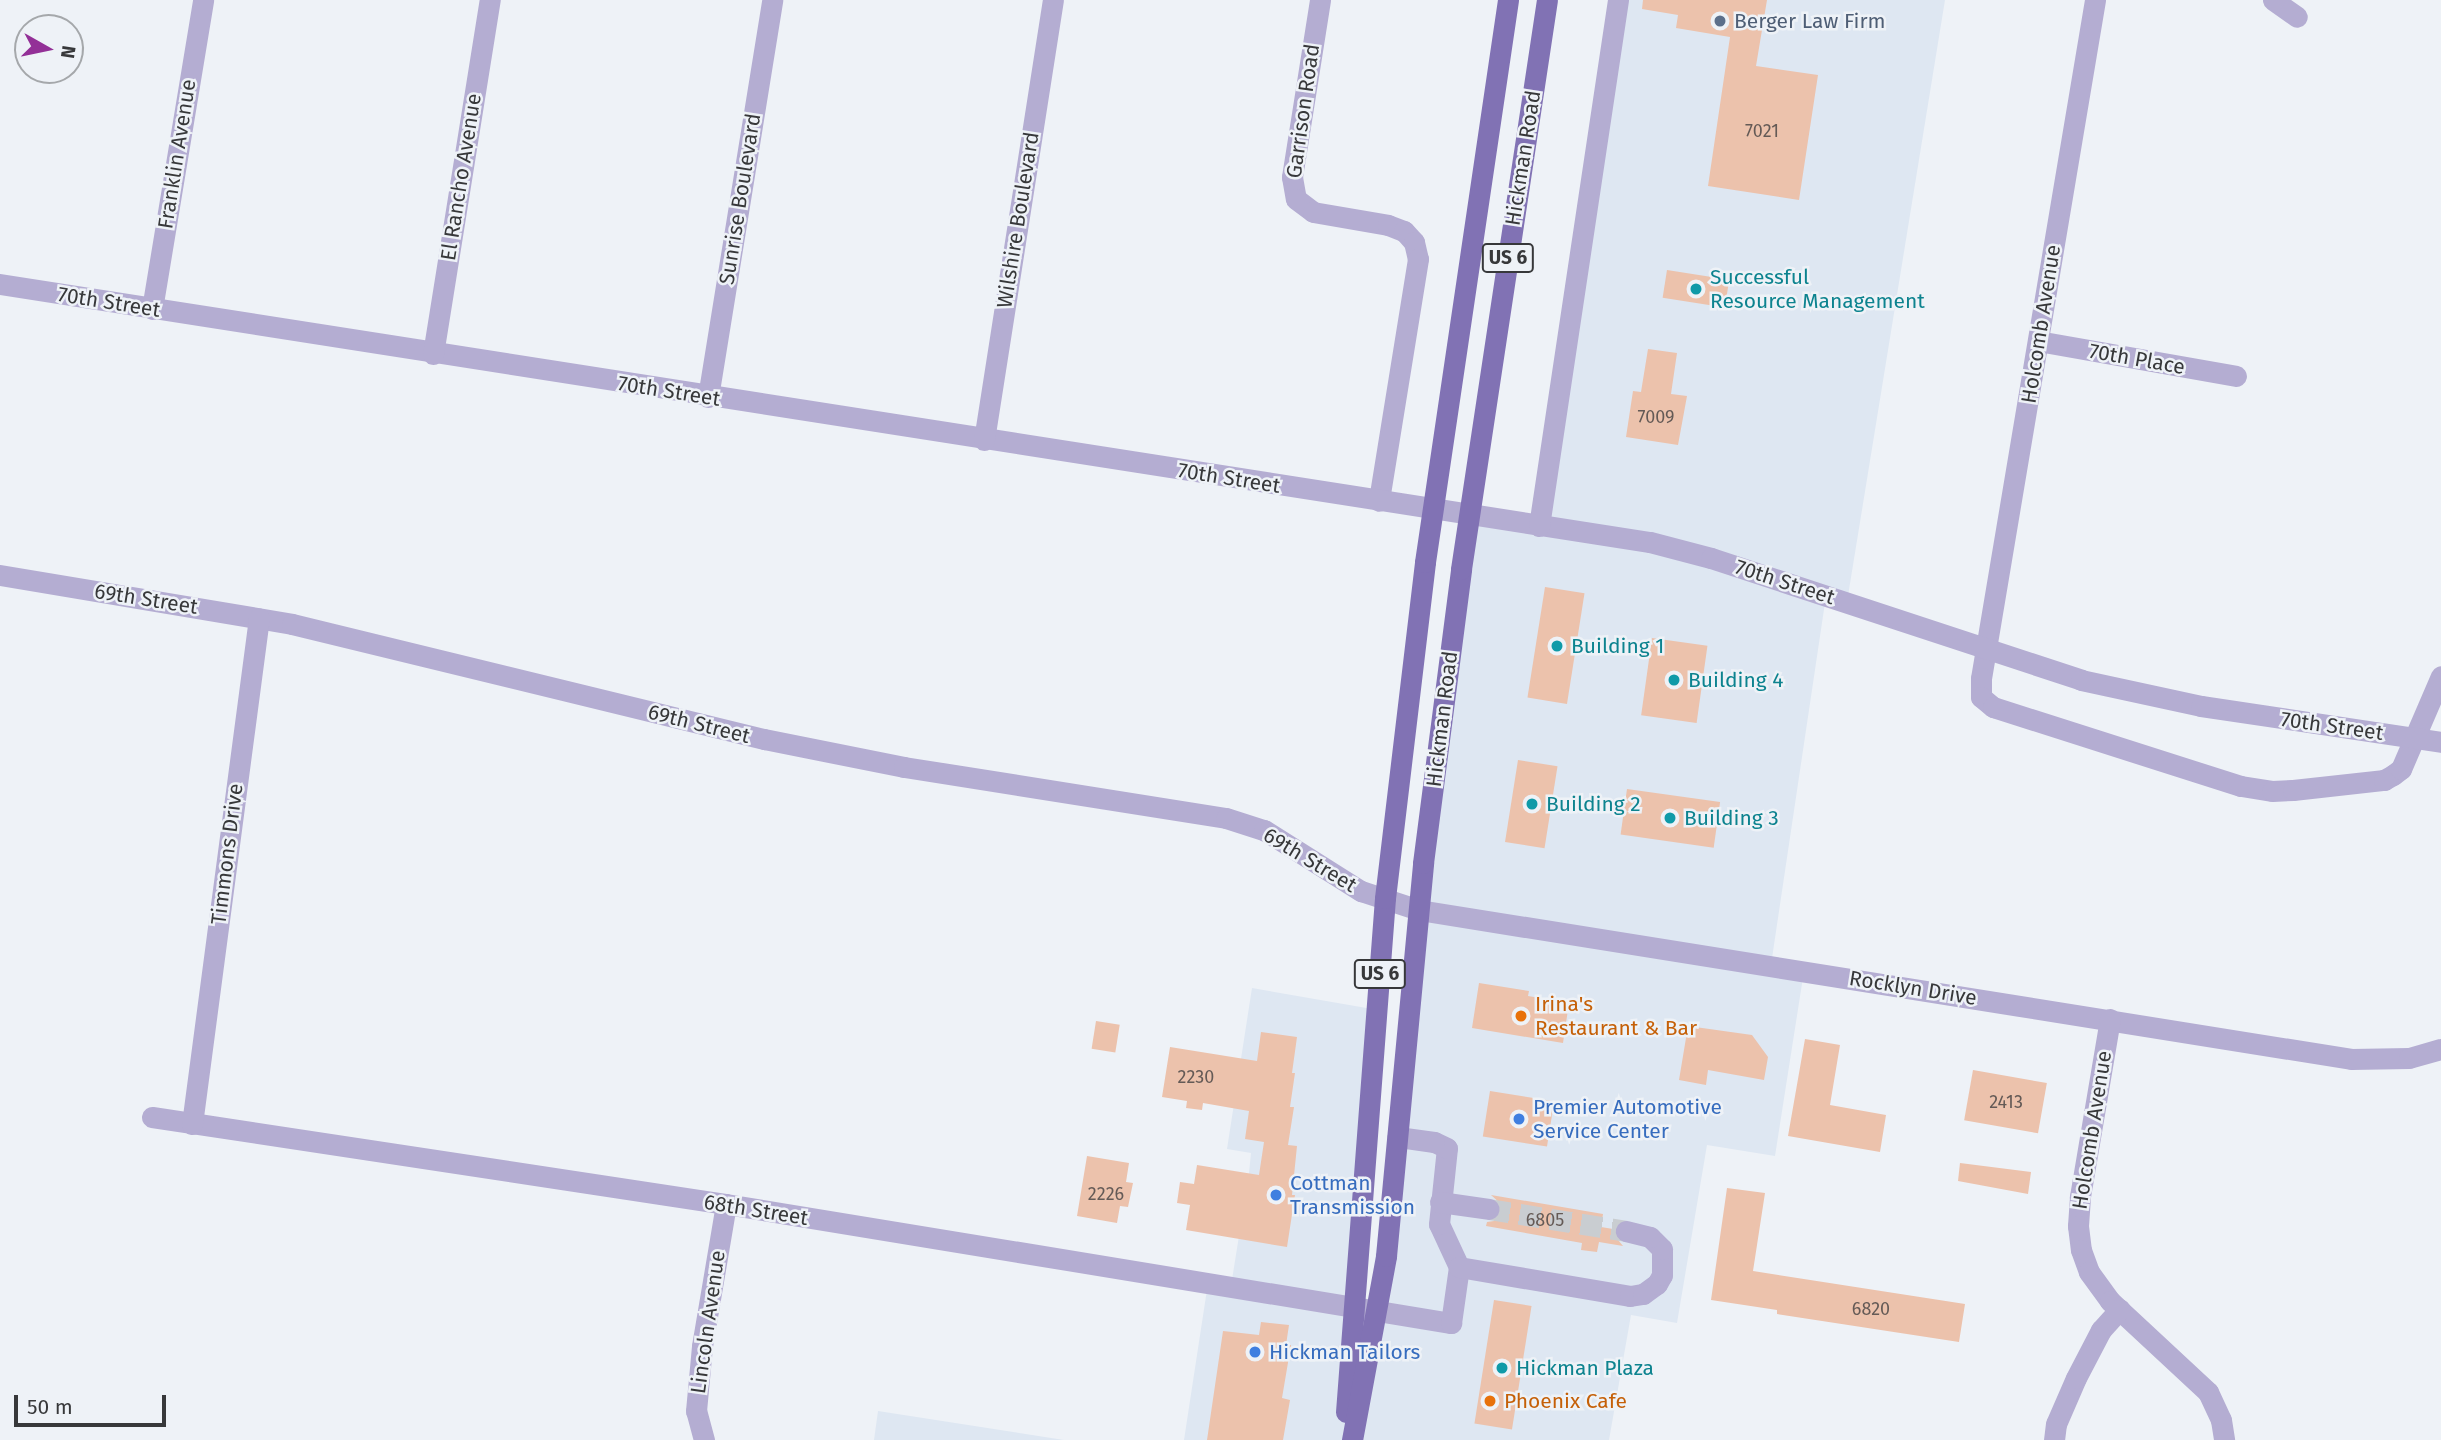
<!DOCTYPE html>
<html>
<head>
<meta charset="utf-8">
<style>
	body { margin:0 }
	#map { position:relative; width:2441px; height:1440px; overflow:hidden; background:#eef2f7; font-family:"Fira Sans",sans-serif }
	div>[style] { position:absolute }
	.built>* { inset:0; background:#dee7f2 }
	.building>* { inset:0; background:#ecc2ac; transform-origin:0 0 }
	.minor-tunnel>* { height:21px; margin-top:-10.5px; transform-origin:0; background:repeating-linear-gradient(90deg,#c9cdd1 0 21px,transparent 0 31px) }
	.minor>* { height:21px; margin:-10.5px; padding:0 10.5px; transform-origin:10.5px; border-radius:10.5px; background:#b4add2 }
	.major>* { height:21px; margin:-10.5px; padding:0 10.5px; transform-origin:10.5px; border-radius:10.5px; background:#8172b4 }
	.dots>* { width:19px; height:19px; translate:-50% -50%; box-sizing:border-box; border:4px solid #eef2f7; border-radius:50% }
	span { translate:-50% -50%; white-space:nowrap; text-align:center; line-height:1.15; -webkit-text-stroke:5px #eef2f7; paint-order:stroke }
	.number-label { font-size:18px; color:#645a56 }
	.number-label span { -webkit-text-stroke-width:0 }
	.shield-label span { padding:2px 5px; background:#eef2f7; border:2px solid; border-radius:5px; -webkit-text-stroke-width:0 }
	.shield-label { font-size:19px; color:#37383a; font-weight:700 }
	.service-label { font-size:21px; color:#4e5e75 }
	.left { translate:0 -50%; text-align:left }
	.street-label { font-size:21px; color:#37383a }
	.culture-label { font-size:21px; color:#0d838f }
	.food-label { font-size:21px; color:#c56008 }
	.shop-label { font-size:21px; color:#366cbe }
	.north { position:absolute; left:14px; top:14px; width:70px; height:70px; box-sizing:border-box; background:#eef2f7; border:2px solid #a5a8ab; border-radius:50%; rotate:99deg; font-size:19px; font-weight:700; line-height:28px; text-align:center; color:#37383a }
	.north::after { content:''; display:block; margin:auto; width:24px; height:32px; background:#933097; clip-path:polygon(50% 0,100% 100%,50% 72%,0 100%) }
	.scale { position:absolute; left:14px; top:1395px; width:152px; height:32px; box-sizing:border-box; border:4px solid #37383a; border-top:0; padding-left:9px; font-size:21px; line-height:24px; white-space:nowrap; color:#37383a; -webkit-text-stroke:5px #eef2f7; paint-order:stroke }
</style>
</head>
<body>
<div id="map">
	<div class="built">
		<i style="clip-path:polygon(1618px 0,1945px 0,1847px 602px,1826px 596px,1771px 965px,1804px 971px,1775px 1156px,1707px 1145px,1677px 1323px,1631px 1315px,1609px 1440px,1352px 1440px,1470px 515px,1539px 526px)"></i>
		<i style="clip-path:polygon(1252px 988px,1378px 1010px,1346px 1440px,1184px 1440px,1208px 1283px,1231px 1286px,1249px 1173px,1251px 1153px,1227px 1149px)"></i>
		<i style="clip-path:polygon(878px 1411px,1064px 1440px,874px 1440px)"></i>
	</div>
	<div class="building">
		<i style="clip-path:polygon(1643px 0,1767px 0,1756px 66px,1818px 75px,1799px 200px,1708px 186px,1730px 37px,1676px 28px,1678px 15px,1642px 9px)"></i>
		<i style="left:1667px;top:270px;width:63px;height:28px;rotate:9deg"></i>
		<i style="clip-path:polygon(1648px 349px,1677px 353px,1671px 394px,1687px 396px,1678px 445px,1626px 437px,1633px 391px,1641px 392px)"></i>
		<i style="left:1545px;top:587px;width:40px;height:112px;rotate:9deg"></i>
		<i style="left:1652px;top:638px;width:56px;height:78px;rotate:8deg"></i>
		<i style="left:1518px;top:760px;width:40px;height:83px;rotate:9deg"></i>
		<i style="left:1627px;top:789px;width:94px;height:46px;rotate:8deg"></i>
		<i style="clip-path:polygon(1479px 983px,1529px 991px,1528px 996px,1569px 1003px,1563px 1043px,1472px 1028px)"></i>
		<i style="left:1096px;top:1021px;width:24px;height:28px;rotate:9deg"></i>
		<i style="clip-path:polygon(1688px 1026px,1752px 1035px,1768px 1057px,1764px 1080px,1708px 1070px,1706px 1085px,1679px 1080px)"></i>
		<i style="clip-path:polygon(1261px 1032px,1297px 1037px,1292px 1073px,1295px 1073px,1290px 1107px,1294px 1107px,1288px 1145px,1297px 1146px,1292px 1195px,1295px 1195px,1287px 1247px,1186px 1230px,1190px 1205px,1177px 1203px,1180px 1182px,1194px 1184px,1197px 1165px,1259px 1175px,1264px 1142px,1245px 1139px,1249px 1111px,1203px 1103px,1202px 1110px,1186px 1108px,1187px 1101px,1162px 1097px,1170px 1047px,1257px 1061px)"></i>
		<i style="clip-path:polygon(1805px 1039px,1840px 1045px,1830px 1105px,1886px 1115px,1880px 1152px,1788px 1136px)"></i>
		<i style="left:1973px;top:1070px;width:75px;height:51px;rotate:10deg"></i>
		<i style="left:1490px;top:1091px;width:65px;height:46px;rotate:9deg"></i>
		<i style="clip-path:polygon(1087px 1156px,1129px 1163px,1126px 1182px,1133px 1183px,1128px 1207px,1120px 1206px,1117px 1223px,1077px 1216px)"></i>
		<i style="clip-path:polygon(1960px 1163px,2031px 1172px,2028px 1194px,1958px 1181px)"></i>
		<i style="clip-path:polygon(1727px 1188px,1765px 1193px,1753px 1271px,1965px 1304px,1959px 1342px,1777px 1314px,1777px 1310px,1711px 1300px)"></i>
		<i style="clip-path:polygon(1491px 1195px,1603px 1214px,1601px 1227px,1613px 1229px,1614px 1235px,1623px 1246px,1599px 1242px,1597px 1252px,1581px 1250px,1582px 1243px,1486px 1226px,1487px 1222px,1494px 1221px,1502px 1212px,1501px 1204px)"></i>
		<i style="left:1494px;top:1300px;width:38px;height:125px;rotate:9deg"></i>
		<i style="clip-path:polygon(1261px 1322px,1289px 1325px,1286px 1345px,1291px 1345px,1282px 1398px,1290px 1400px,1283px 1440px,1207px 1440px,1223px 1331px,1259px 1335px)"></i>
	</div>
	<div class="minor-tunnel">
		<i style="left:1489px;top:1209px;width:139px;rotate:9.1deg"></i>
	</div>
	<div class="minor">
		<i style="left:1320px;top:0;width:179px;rotate:99deg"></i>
		<i style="left:1292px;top:177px;width:22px;rotate:80deg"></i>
		<i style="left:1296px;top:199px;width:21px;rotate:37deg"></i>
		<i style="left:1313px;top:212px;width:76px;rotate:9.8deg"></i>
		<i style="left:1388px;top:225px;width:17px;rotate:21deg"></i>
		<i style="left:1404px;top:231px;width:15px;rotate:48deg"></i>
		<i style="left:1414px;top:242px;width:17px;rotate:77deg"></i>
		<i style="left:1418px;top:259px;width:245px;rotate:99.2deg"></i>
		<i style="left:2095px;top:0;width:688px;rotate:99.54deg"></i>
		<i style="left:1981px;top:678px;width:19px;rotate:90deg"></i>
		<i style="left:1981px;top:697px;width:16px;rotate:40deg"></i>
		<i style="left:1993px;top:707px;width:260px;rotate:17.7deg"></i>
		<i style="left:2241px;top:786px;width:31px;rotate:9deg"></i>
		<i style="left:2272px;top:791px;width:21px;rotate:-3deg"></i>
		<i style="left:2293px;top:790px;width:92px;rotate:-6.3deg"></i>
		<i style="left:2384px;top:780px;width:10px;rotate:-29deg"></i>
		<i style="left:2393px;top:775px;width:10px;rotate:-37deg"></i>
		<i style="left:2401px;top:769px;width:101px;rotate:-66.7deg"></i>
		<i style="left:2273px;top:0;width:29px;rotate:35deg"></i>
		<i style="left:0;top:284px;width:1670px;rotate:8.89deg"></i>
		<i style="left:1650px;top:542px;width:63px;rotate:14.7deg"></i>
		<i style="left:1711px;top:558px;width:390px;rotate:18.2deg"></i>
		<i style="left:2081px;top:680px;width:123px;rotate:12.2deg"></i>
		<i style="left:2201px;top:706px;width:243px;rotate:8.5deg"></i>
		<i style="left:152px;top:309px;width:313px;rotate:-80.6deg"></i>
		<i style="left:2038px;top:341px;width:201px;rotate:10deg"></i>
		<i style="left:433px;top:354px;width:359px;rotate:-80.9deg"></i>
		<i style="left:708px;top:397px;width:402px;rotate:-80.8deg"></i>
		<i style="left:984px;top:440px;width:445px;rotate:-81.1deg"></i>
		<i style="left:1539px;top:526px;width:532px;rotate:-81.46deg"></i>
		<i style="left:0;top:575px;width:296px;rotate:9.5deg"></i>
		<i style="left:292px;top:624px;width:486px;rotate:13.7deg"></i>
		<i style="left:764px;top:739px;width:143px;rotate:11.3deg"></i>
		<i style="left:904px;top:767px;width:326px;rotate:9deg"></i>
		<i style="left:1226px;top:818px;width:40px;rotate:18deg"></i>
		<i style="left:1264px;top:830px;width:115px;rotate:32.2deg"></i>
		<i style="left:1361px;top:891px;width:61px;rotate:18.1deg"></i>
		<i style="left:1419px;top:910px;width:944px;rotate:9.08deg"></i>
		<i style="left:2351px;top:1059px;width:58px;rotate:-1deg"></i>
		<i style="left:2409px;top:1058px;width:33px;rotate:-16deg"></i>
		<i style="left:2110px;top:1019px;width:181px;rotate:99.6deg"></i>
		<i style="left:2080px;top:1197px;width:29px;rotate:94deg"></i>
		<i style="left:2078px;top:1226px;width:24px;rotate:83deg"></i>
		<i style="left:2081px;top:1250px;width:23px;rotate:70deg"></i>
		<i style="left:2089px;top:1272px;width:36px;rotate:54deg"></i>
		<i style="left:2110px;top:1301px;width:134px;rotate:42.9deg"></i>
		<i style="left:2208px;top:1392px;width:31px;rotate:65deg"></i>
		<i style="left:2221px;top:1420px;width:20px;rotate:81deg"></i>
		<i style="left:152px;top:1117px;width:581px;rotate:8.62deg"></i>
		<i style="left:726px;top:1204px;width:735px;rotate:9.32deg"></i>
		<i style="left:1451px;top:1323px;width:57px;rotate:-81.9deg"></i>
		<i style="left:1459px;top:1267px;width:47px;rotate:-114.9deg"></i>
		<i style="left:1439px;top:1224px;width:76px;rotate:-84deg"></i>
		<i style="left:1447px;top:1148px;width:14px;rotate:-155deg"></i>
		<i style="left:1434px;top:1142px;width:37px;rotate:-172deg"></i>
		<i style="left:192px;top:1124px;width:510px;rotate:-82.46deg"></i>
		<i style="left:1440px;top:1202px;width:49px;rotate:8.1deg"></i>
		<i style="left:1459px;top:1267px;width:173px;rotate:9.6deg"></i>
		<i style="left:1630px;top:1296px;width:13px;rotate:-9deg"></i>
		<i style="left:1643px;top:1294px;width:17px;rotate:-36deg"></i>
		<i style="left:1657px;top:1284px;width:10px;rotate:-61deg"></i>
		<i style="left:1662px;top:1275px;width:26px;rotate:-90deg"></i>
		<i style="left:1662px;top:1249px;width:17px;rotate:-135deg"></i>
		<i style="left:1650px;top:1237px;width:25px;rotate:-166deg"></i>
		<i style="left:704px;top:1440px;width:30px;rotate:-105deg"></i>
		<i style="left:696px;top:1411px;width:65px;rotate:-84.7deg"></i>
		<i style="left:702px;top:1346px;width:144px;rotate:-80.4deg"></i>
		<i style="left:2054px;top:1440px;width:16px;rotate:-83deg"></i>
		<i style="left:2056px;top:1424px;width:50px;rotate:-66.5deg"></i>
		<i style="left:2076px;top:1378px;width:54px;rotate:-62.5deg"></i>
		<i style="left:2101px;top:1330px;width:28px;rotate:-48deg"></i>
	</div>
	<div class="major">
		<i style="left:1346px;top:1412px;width:515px;rotate:-85.66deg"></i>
		<i style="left:1385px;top:898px;width:338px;rotate:-83.2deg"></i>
		<i style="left:1425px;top:562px;width:568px;rotate:-81.6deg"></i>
		<i style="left:1352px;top:1440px;width:187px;rotate:-79.5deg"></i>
		<i style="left:1386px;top:1256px;width:395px;rotate:-84.6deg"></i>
		<i style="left:1423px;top:863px;width:296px;rotate:-82.6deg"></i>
		<i style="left:1461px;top:569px;width:575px;rotate:-81.41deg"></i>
	</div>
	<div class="dots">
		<i style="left:1720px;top:21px;background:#5c6f8a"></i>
		<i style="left:1696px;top:289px;background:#0f9aa8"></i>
		<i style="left:1557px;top:646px;background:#0f9aa8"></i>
		<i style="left:1674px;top:680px;background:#0f9aa8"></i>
		<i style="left:1532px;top:804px;background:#0f9aa8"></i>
		<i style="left:1670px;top:818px;background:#0f9aa8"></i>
		<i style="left:1521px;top:1016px;background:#e8710a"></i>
		<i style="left:1519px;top:1119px;background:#3f7fe0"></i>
		<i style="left:1276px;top:1195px;background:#3f7fe0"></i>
		<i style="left:1255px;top:1352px;background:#3f7fe0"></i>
		<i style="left:1502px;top:1368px;background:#0f9aa8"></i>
		<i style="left:1490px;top:1401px;background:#e8710a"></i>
	</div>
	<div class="number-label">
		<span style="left:1762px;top:131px">7021</span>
		<span style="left:1656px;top:417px">7009</span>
		<span style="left:1196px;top:1077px">2230</span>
		<span style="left:2006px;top:1102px">2413</span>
		<span style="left:1106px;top:1194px">2226</span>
		<span style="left:1545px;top:1220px">6805</span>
		<span style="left:1871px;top:1309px">6820</span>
	</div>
	<div class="shield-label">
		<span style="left:1508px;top:258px">US 6</span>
		<span style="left:1380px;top:974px">US 6</span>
	</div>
	<div class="service-label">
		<span class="left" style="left:1734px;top:21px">Berger Law Firm</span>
	</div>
	<div class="street-label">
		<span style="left:1303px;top:111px;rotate:-82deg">Garrison Road</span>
		<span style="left:177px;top:154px;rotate:-81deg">Franklin Avenue</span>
		<span style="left:1523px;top:158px;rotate:-81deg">Hickman Road</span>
		<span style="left:461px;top:177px;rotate:-81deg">El Rancho Avenue</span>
		<span style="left:740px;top:199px;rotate:-81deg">Sunrise Boulevard</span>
		<span style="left:1018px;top:220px;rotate:-81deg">Wilshire Boulevard</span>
		<span style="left:109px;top:302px;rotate:9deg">70th Street</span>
		<span style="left:2041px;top:324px;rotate:-81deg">Holcomb Avenue</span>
		<span style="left:2137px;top:359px;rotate:10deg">70th Place</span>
		<span style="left:669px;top:391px;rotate:9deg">70th Street</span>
		<span style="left:1229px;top:478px;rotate:9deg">70th Street</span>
		<span style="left:1785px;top:582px;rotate:18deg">70th Street</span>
		<span style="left:146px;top:599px;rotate:9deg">69th Street</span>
		<span style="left:1442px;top:719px;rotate:-83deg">Hickman Road</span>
		<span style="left:699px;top:724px;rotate:14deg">69th Street</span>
		<span style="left:2332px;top:726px;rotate:8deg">70th Street</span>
		<span style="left:227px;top:854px;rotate:-83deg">Timmons Drive</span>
		<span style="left:1310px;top:860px;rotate:31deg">69th Street</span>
		<span style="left:1913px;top:988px;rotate:9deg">Rocklyn Drive</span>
		<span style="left:2092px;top:1130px;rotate:-81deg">Holcomb Avenue</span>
		<span style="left:756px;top:1210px;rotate:9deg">68th Street</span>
		<span style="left:708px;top:1322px;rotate:-82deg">Lincoln Avenue</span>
	</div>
	<div class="culture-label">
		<span class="left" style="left:1710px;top:289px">Successful<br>Resource Management</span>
		<span class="left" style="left:1571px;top:646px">Building 1</span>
		<span class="left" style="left:1688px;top:680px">Building 4</span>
		<span class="left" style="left:1546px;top:804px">Building 2</span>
		<span class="left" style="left:1684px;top:818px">Building 3</span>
		<span class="left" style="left:1516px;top:1368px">Hickman Plaza</span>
	</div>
	<div class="food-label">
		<span class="left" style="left:1535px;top:1016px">Irina's<br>Restaurant &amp; Bar</span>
		<span class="left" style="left:1504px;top:1401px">Phoenix Cafe</span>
	</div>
	<div class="shop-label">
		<span class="left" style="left:1533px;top:1119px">Premier Automotive<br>Service Center</span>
		<span class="left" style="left:1290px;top:1195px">Cottman<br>Transmission</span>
		<span class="left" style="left:1269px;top:1352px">Hickman Tailors</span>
	</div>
	<div class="north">N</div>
	<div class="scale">50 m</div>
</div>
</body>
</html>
